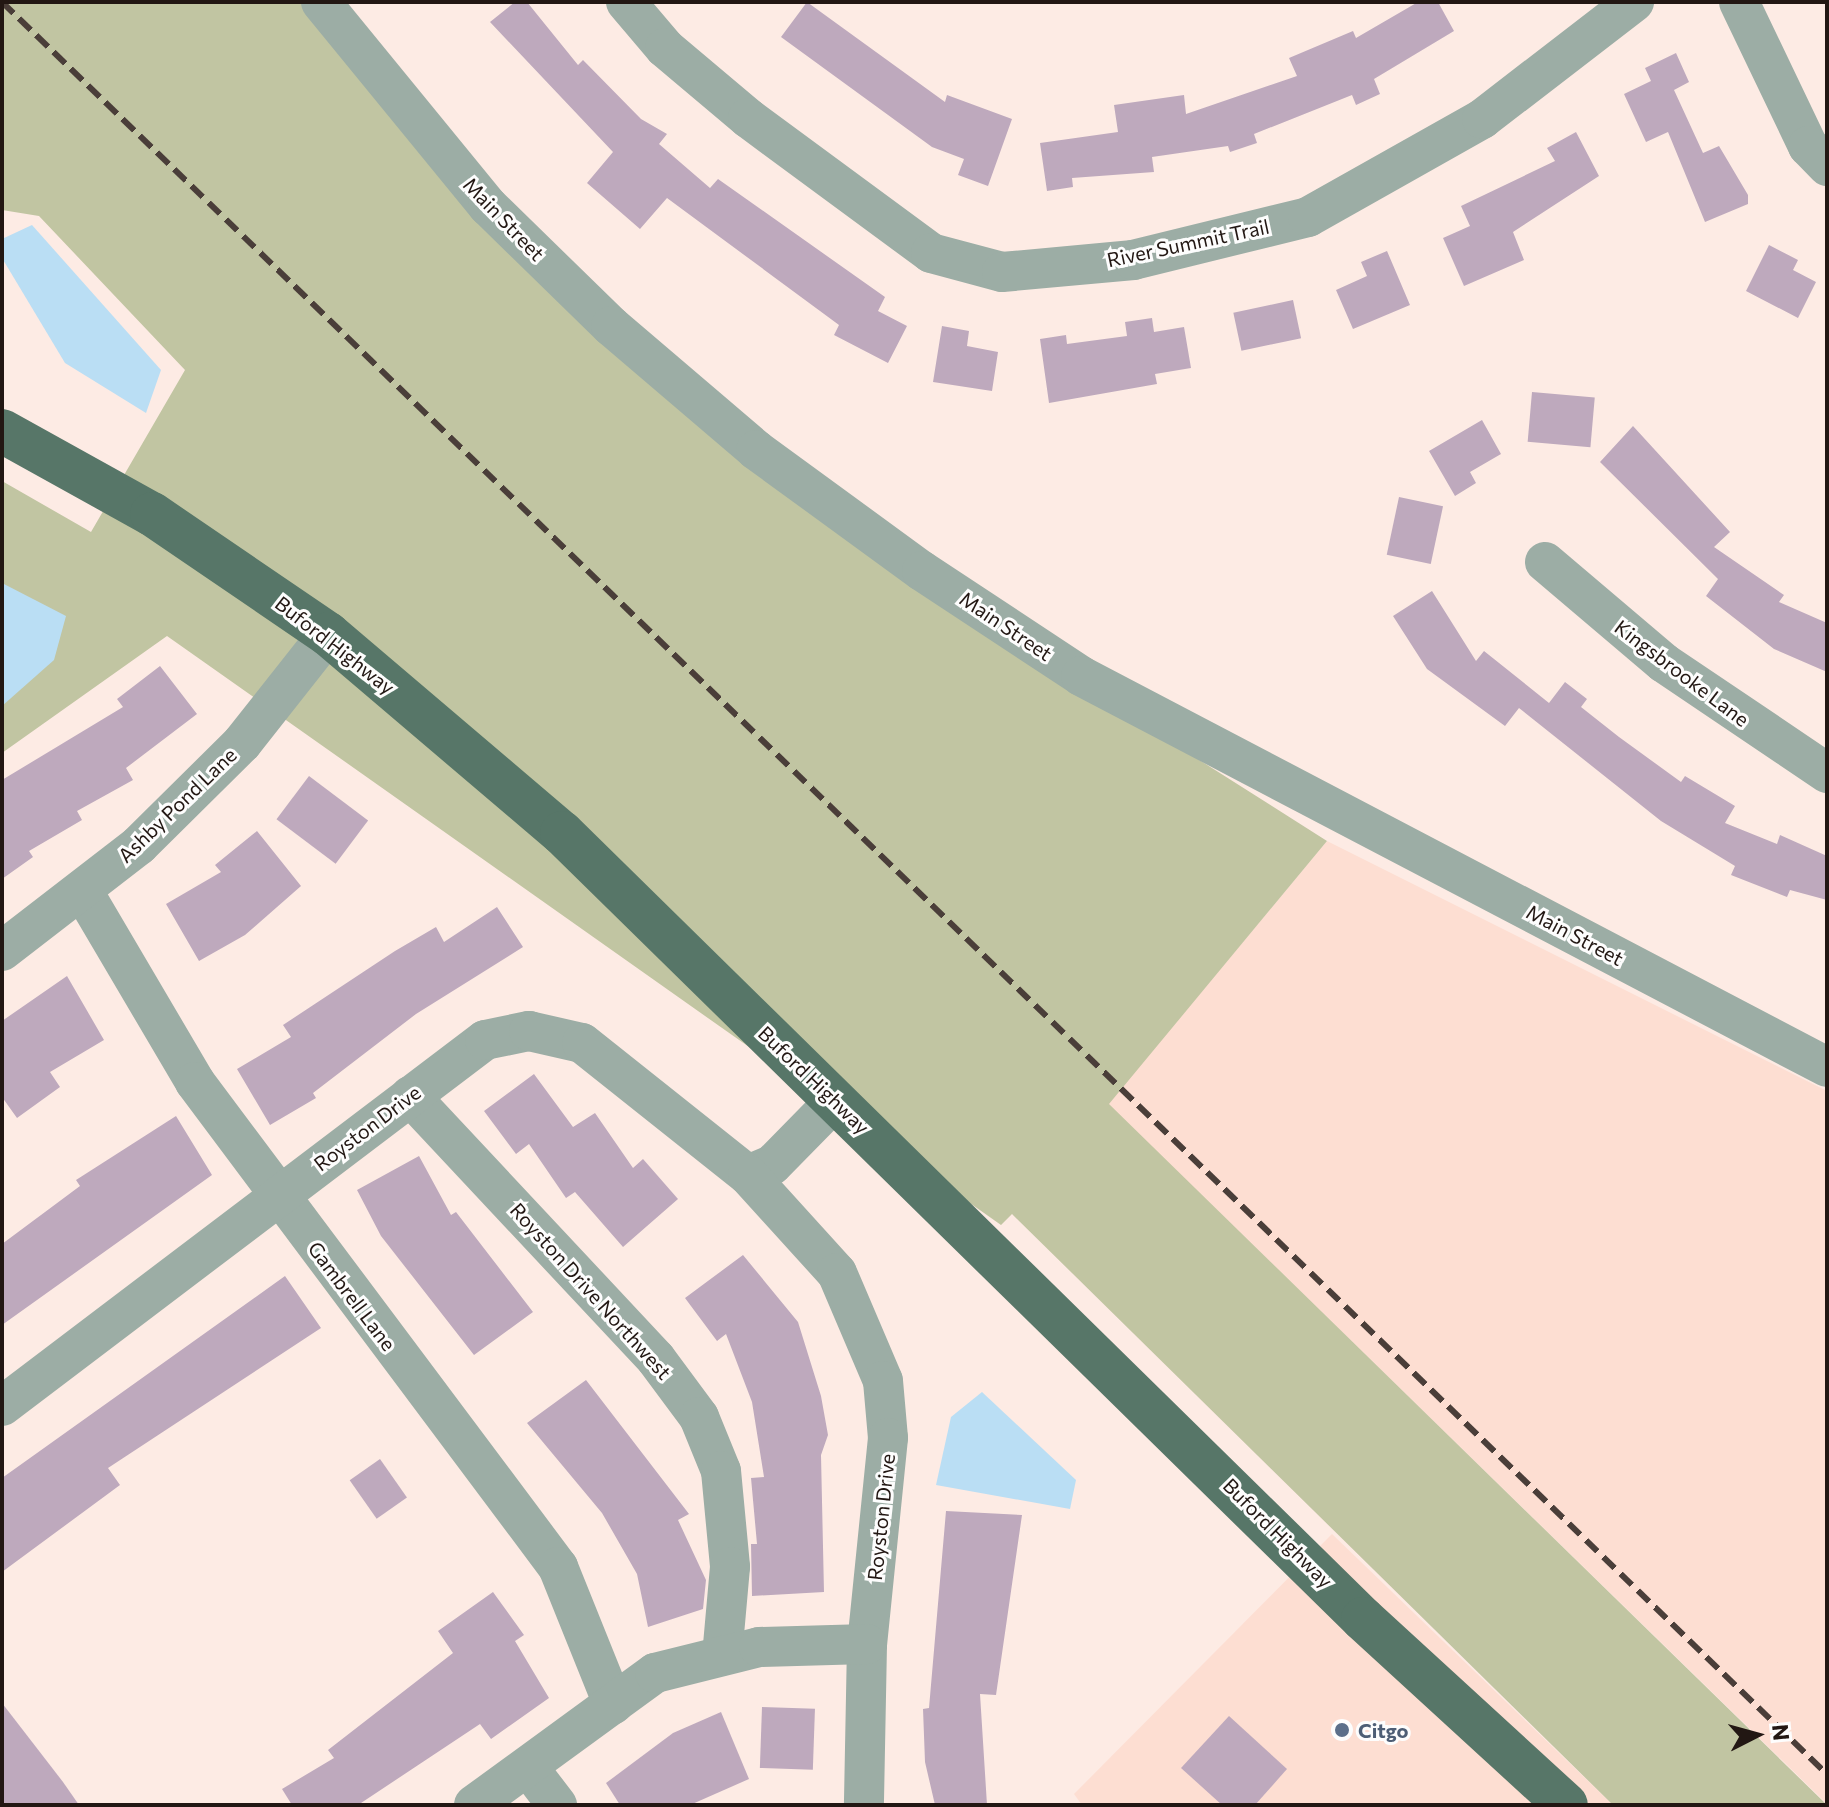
<!DOCTYPE html>
<html>
<head>
<meta charset="utf-8">
<style>
	body { margin:0 }
	#map { position:relative; width:1829px; height:1807px; overflow:hidden; background:#fdebe4; font-family:Commissioner,sans-serif }
	div>[style] { position:absolute }
	.built>* { inset:0; background:#fdded2 }
	.green>* { inset:0; background:#c1c5a2 }
	.water>* { inset:0; background:#badef4 }
	.building>* { inset:0; background:#bea9bd; transform-origin:0 0 }
	.minor>* { height:40px; margin:-20px; padding:0 20px; transform-origin:20px; border-radius:20px; background:#9cada5 }
	.major>* { height:44px; margin:-22px; padding:0 22px; transform-origin:22px; border-radius:22px; background:#577668 }
	.rail>* { height:6px; margin-top:-3px; transform-origin:0; background:repeating-linear-gradient(90deg,#4a3e39 0 16px,transparent 0 24px) }
	.dots>* { width:22px; height:22px; translate:-50% -50%; box-sizing:border-box; border:4px solid #fdfdfd; border-radius:50% }
	span { translate:-50% -50%; white-space:nowrap; text-align:center; line-height:1.15; -webkit-text-stroke:6px #fdfdfd; paint-order:stroke }
	.street-label { font-size:20px; color:#221713 }
	.service-label { font-size:20px; color:#4e5e75; font-weight:700 }
	.left { translate:0 -50%; text-align:left }
	.frame { position:absolute; inset:0; border:4px solid #221713; pointer-events:none }
	.north { position:absolute; left:1717px; top:1695px; width:80px; height:80px; -webkit-text-stroke:6px #fdfdfd; paint-order:stroke; rotate:84deg; font-size:22px; font-weight:700; line-height:32px; text-align:center; color:#221713 }
	.north::after { content:''; display:block; margin:auto; width:28px; height:36px; background:#221713; clip-path:polygon(50% 0,100% 100%,50% 72%,0 100%) }
</style>
</head>
<body>
<div id="map">
	<div class="built">
		<i style="clip-path:polygon(1327px 841px,1827px 1091px,1827px 1804px,1108px 1104px)"></i>
		<i style="clip-path:polygon(1332px 1534px,1613px 1805px,1082px 1805px,1074px 1794px)"></i>
	</div>
	<div class="green">
		<i style="clip-path:polygon(2px 2px,309px 2px,523px 256px,1048px 664px,1327px 841px,1109px 1104px,1827px 1805px,1613px 1805px,1012px 1214px,1001px 1225px,167px 636px,2px 753px,2px 481px,91px 532px,185px 370px,39px 216px,2px 210px)"></i>
	</div>
	<div class="water">
		<i style="clip-path:polygon(32px 225px,161px 370px,146px 413px,65px 363px,2px 258px,2px 239px)"></i>
		<i style="clip-path:polygon(2px 583px,66px 616px,54px 660px,2px 706px)"></i>
		<i style="clip-path:polygon(982px 1392px,1076px 1480px,1070px 1509px,936px 1485px,951px 1417px)"></i>
	</div>
	<div class="building">
		<i style="clip-path:polygon(515px 2px,527px 2px,578px 65px,583px 60px,641px 119px,667px 134px,659px 144px,710px 188px,718px 179px,885px 297px,878px 311px,907px 326px,888px 363px,834px 335px,839px 325px,667px 198px,640px 229px,587px 183px,613px 152px,490px 22px)"></i>
		<i style="clip-path:polygon(807px 2px,945px 102px,947px 95px,1012px 119px,988px 186px,958px 175px,964px 159px,932px 147px,781px 37px)"></i>
		<i style="clip-path:polygon(1418px 2px,1438px 2px,1454px 31px,1374px 79px,1380px 94px,1356px 105px,1352px 95px,1254px 134px,1257px 143px,1230px 152px,1228px 146px,1152px 157px,1154px 172px,1072px 178px,1073px 187px,1047px 191px,1040px 143px,1118px 132px,1114px 105px,1184px 95px,1186px 114px,1297px 76px,1289px 58px,1353px 31px,1356px 38px)"></i>
		<i style="clip-path:polygon(1676px 53px,1689px 82px,1674px 90px,1703px 153px,1719px 146px,1748px 195px,1748px 204px,1705px 222px,1668px 132px,1646px 142px,1624px 94px,1651px 81px,1645px 68px)"></i>
		<i style="clip-path:polygon(1576px 132px,1599px 176px,1513px 232px,1524px 260px,1464px 286px,1443px 238px,1470px 226px,1461px 206px,1555px 161px,1547px 148px)"></i>
		<i style="clip-path:polygon(1769px 245px,1798px 260px,1793px 270px,1816px 282px,1798px 318px,1746px 291px)"></i>
		<i style="clip-path:polygon(1387px 251px,1410px 305px,1353px 329px,1336px 290px,1367px 276px,1361px 262px)"></i>
		<i style="left:1293px;top:300px;width:39px;height:61px;rotate:78deg"></i>
		<i style="clip-path:polygon(1152px 318px,1154px 332px,1184px 327px,1191px 368px,1155px 374px,1157px 384px,1049px 403px,1040px 339px,1066px 335px,1067px 344px,1127px 336px,1125px 322px)"></i>
		<i style="clip-path:polygon(942px 326px,969px 331px,967px 346px,998px 352px,992px 391px,933px 382px)"></i>
		<i style="left:1532px;top:392px;width:63px;height:50px;rotate:5deg"></i>
		<i style="clip-path:polygon(1482px 420px,1501px 454px,1470px 472px,1476px 483px,1455px 496px,1429px 451px)"></i>
		<i style="clip-path:polygon(1633px 426px,1730px 532px,1714px 547px,1784px 595px,1779px 602px,1827px 623px,1827px 672px,1774px 649px,1706px 596px,1718px 579px,1600px 462px)"></i>
		<i style="left:1399px;top:497px;width:45px;height:59px;rotate:12deg"></i>
		<i style="clip-path:polygon(1432px 591px,1476px 661px,1484px 651px,1549px 703px,1565px 682px,1587px 699px,1581px 707px,1619px 737px,1681px 782px,1685px 776px,1735px 806px,1725px 823px,1777px 844px,1780px 835px,1827px 856px,1827px 900px,1790px 890px,1787px 897px,1731px 875px,1735px 866px,1661px 821px,1519px 708px,1505px 726px,1427px 669px,1393px 616px)"></i>
		<i style="clip-path:polygon(160px 666px,197px 714px,126px 768px,133px 780px,77px 811px,82px 820px,29px 851px,33px 857px,2px 879px,2px 780px,123px 707px,117px 699px)"></i>
		<i style="left:309px;top:776px;width:74px;height:54px;rotate:37deg"></i>
		<i style="clip-path:polygon(257px 831px,301px 886px,245px 935px,199px 961px,166px 904px,221px 872px,215px 865px)"></i>
		<i style="clip-path:polygon(497px 907px,523px 947px,416px 1014px,313px 1093px,316px 1098px,270px 1125px,237px 1069px,291px 1037px,283px 1025px,395px 951px,436px 927px,444px 942px)"></i>
		<i style="clip-path:polygon(67px 976px,104px 1040px,50px 1072px,60px 1087px,17px 1118px,2px 1097px,2px 1021px)"></i>
		<i style="clip-path:polygon(534px 1074px,573px 1127px,595px 1113px,633px 1168px,643px 1159px,678px 1199px,623px 1247px,575px 1192px,566px 1198px,529px 1144px,516px 1154px,484px 1111px)"></i>
		<i style="clip-path:polygon(176px 1116px,212px 1175px,2px 1325px,2px 1244px,80px 1186px,76px 1180px)"></i>
		<i style="clip-path:polygon(419px 1156px,451px 1215px,456px 1212px,533px 1312px,474px 1355px,381px 1236px,357px 1190px)"></i>
		<i style="clip-path:polygon(743px 1255px,798px 1322px,821px 1396px,828px 1435px,821px 1455px,824px 1592px,752px 1596px,751px 1544px,757px 1544px,751px 1478px,764px 1477px,752px 1402px,726px 1334px,717px 1341px,685px 1298px)"></i>
		<i style="clip-path:polygon(285px 1276px,321px 1328px,108px 1468px,120px 1485px,2px 1572px,2px 1478px)"></i>
		<i style="clip-path:polygon(586px 1380px,689px 1514px,678px 1520px,706px 1580px,703px 1609px,648px 1627px,637px 1574px,602px 1513px,527px 1423px)"></i>
		<i style="left:380px;top:1459px;width:47px;height:37px;rotate:55deg"></i>
		<i style="clip-path:polygon(946px 1511px,1022px 1515px,996px 1695px,980px 1694px,987px 1805px,935px 1805px,925px 1762px,923px 1709px,929px 1708px)"></i>
		<i style="clip-path:polygon(493px 1592px,524px 1635px,515px 1641px,549px 1698px,491px 1739px,480px 1724px,358px 1805px,292px 1805px,282px 1789px,334px 1758px,328px 1750px,453px 1653px,438px 1631px)"></i>
		<i style="clip-path:polygon(2px 1703px,63px 1782px,79px 1805px,2px 1805px)"></i>
		<i style="left:762px;top:1707px;width:53px;height:61px;rotate:2deg"></i>
		<i style="clip-path:polygon(721px 1712px,749px 1779px,690px 1805px,620px 1805px,606px 1783px,673px 1733px)"></i>
		<i style="clip-path:polygon(1229px 1716px,1287px 1769px,1255px 1805px,1222px 1805px,1181px 1768px)"></i>
	</div>
	<div class="minor">
		<i style="left:321px;top:2px;width:264px;rotate:50.7deg"></i>
		<i style="left:488px;top:206px;width:172px;rotate:44.3deg"></i>
		<i style="left:611px;top:326px;width:191px;rotate:40.5deg"></i>
		<i style="left:756px;top:450px;width:205px;rotate:36.1deg"></i>
		<i style="left:922px;top:571px;width:191px;rotate:33.4deg"></i>
		<i style="left:1081px;top:676px;width:842px;rotate:27.66deg"></i>
		<i style="left:626px;top:2px;width:60px;rotate:49.7deg"></i>
		<i style="left:665px;top:48px;width:109px;rotate:40.1deg"></i>
		<i style="left:748px;top:118px;width:227px;rotate:36.4deg"></i>
		<i style="left:931px;top:253px;width:73px;rotate:15deg"></i>
		<i style="left:1002px;top:272px;width:132px;rotate:-5.2deg"></i>
		<i style="left:1133px;top:260px;width:180px;rotate:-13.8deg"></i>
		<i style="left:1308px;top:217px;width:200px;rotate:-29.4deg"></i>
		<i style="left:1482px;top:119px;width:192px;rotate:-37.6deg"></i>
		<i style="left:1739px;top:2px;width:160px;rotate:64.4deg"></i>
		<i style="left:1808px;top:146px;width:28px;rotate:46deg"></i>
		<i style="left:1545px;top:562px;width:156px;rotate:40.3deg"></i>
		<i style="left:1664px;top:663px;width:197px;rotate:34deg"></i>
		<i style="left:82px;top:890px;width:223px;rotate:59.5deg"></i>
		<i style="left:195px;top:1082px;width:606px;rotate:53.19deg"></i>
		<i style="left:558px;top:1567px;width:148px;rotate:68.1deg"></i>
		<i style="left:2px;top:951px;width:173px;rotate:-37.7deg"></i>
		<i style="left:139px;top:845px;width:145px;rotate:-44.7deg"></i>
		<i style="left:242px;top:743px;width:139px;rotate:-51.7deg"></i>
		<i style="left:410px;top:1096px;width:360px;rotate:46.9deg"></i>
		<i style="left:656px;top:1359px;width:72px;rotate:53.4deg"></i>
		<i style="left:699px;top:1417px;width:58px;rotate:67.8deg"></i>
		<i style="left:721px;top:1471px;width:96px;rotate:84.6deg"></i>
		<i style="left:730px;top:1567px;width:89px;rotate:95.1deg"></i>
		<i style="left:748px;top:1175px;width:26px;rotate:-23deg"></i>
		<i style="left:772px;top:1165px;width:90px;rotate:-45.5deg"></i>
		<i style="left:2px;top:1406px;width:606px;rotate:-37.15deg"></i>
		<i style="left:485px;top:1040px;width:45px;rotate:-11.6deg"></i>
		<i style="left:529px;top:1031px;width:54px;rotate:12.8deg"></i>
		<i style="left:582px;top:1043px;width:212px;rotate:38.5deg"></i>
		<i style="left:748px;top:1175px;width:132px;rotate:47.8deg"></i>
		<i style="left:837px;top:1273px;width:117px;rotate:66.9deg"></i>
		<i style="left:883px;top:1381px;width:57px;rotate:85deg"></i>
		<i style="left:888px;top:1438px;width:207px;rotate:95.8deg"></i>
		<i style="left:867px;top:1644px;width:161px;rotate:91.1deg"></i>
		<i style="left:528px;top:1767px;width:48px;rotate:52.7deg"></i>
		<i style="left:474px;top:1805px;width:224px;rotate:-36.1deg"></i>
		<i style="left:655px;top:1673px;width:107px;rotate:-14deg"></i>
		<i style="left:759px;top:1647px;width:108px;rotate:-1.6deg"></i>
	</div>
	<div class="major">
		<i style="left:2px;top:431px;width:171px;rotate:29deg"></i>
		<i style="left:152px;top:514px;width:213px;rotate:34.3deg"></i>
		<i style="left:328px;top:634px;width:307px;rotate:40.4deg"></i>
		<i style="left:562px;top:833px;width:1122px;rotate:44.46deg"></i>
		<i style="left:1363px;top:1619px;width:275px;rotate:42.5deg"></i>
	</div>
	<div class="rail">
		<i style="left:2px;top:2px;width:2544px;rotate:44.16deg"></i>
	</div>
	<div class="dots">
		<i style="left:1342px;top:1730px;background:#5c6f8a"></i>
	</div>
	<div class="street-label">
		<span style="left:504px;top:219px;rotate:46deg">Main Street</span>
		<span style="left:1188px;top:243px;rotate:-12deg">River Summit Trail</span>
		<span style="left:1006px;top:626px;rotate:34deg">Main Street</span>
		<span style="left:335px;top:645px;rotate:38deg">Buford Highway</span>
		<span style="left:1682px;top:673px;rotate:37deg">Kingsbrooke Lane</span>
		<span style="left:177px;top:805px;rotate:-44deg">Ashby Pond Lane</span>
		<span style="left:1575px;top:935px;rotate:28deg">Main Street</span>
		<span style="left:814px;top:1080px;rotate:44deg">Buford Highway</span>
		<span style="left:367px;top:1128px;rotate:-37deg">Royston Drive</span>
		<span style="left:591px;top:1291px;rotate:48deg">Royston Drive Northwest</span>
		<span style="left:352px;top:1296px;rotate:53deg">Gambrell Lane</span>
		<span style="left:881px;top:1517px;rotate:-84deg">Royston Drive</span>
		<span style="left:1278px;top:1533px;rotate:45deg">Buford Highway</span>
	</div>
	<div class="service-label">
		<span class="left" style="left:1358px;top:1730px">Citgo</span>
	</div>
	<div class="frame"></div>
	<div class="north">N</div>
</div>
</body>
</html>
